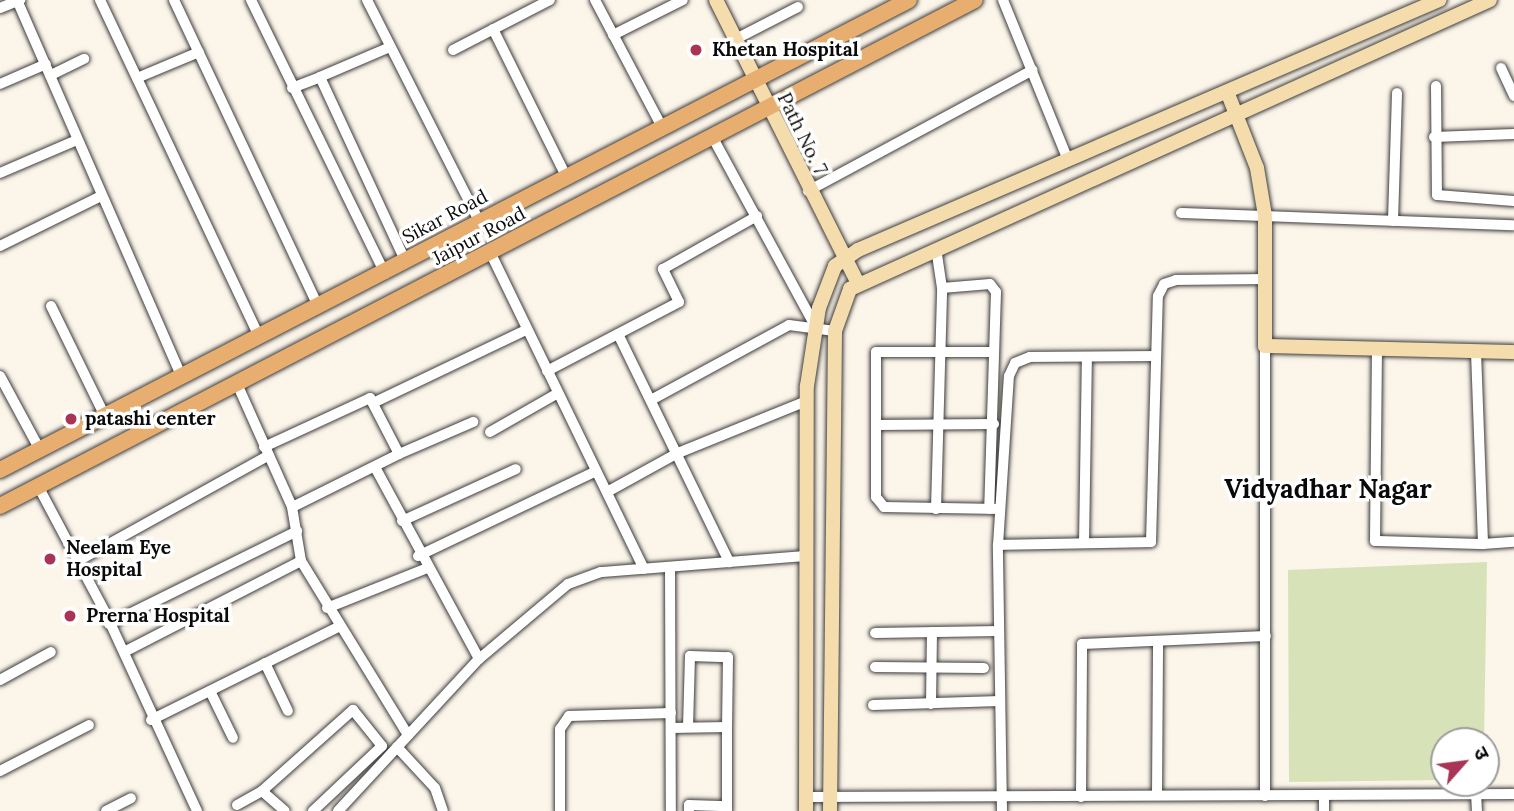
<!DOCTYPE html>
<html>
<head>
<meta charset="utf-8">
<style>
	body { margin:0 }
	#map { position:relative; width:1514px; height:811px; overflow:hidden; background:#fcf5ea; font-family:Lora,"Noto Sans Devanagari",serif }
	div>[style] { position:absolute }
	.green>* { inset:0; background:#d8e2b9 }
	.roads { filter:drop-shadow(0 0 2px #3d3d3d) drop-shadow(0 0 2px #3d3d3d) }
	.street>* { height:10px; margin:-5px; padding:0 5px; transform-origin:5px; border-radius:5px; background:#fff }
	.secondary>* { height:14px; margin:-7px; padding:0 7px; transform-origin:7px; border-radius:7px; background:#f4dcad }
	.primary>* { height:16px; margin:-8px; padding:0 8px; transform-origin:8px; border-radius:8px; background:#e7ae70 }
	.dots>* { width:19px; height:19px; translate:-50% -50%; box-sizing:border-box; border:4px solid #fff; border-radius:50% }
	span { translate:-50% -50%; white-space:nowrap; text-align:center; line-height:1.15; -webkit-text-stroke:7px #fff; paint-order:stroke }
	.poi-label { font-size:19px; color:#0a0a0a; font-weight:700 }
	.left { translate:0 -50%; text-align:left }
	.street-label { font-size:19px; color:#0a0a0a }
	.district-label { font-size:26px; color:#0a0a0a; font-weight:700 }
	.north { position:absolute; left:1430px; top:727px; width:70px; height:70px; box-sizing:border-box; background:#fff; border:2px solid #9d9d9d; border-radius:50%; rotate:62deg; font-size:19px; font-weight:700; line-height:28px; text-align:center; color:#0a0a0a }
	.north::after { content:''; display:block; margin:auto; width:24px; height:32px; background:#a83555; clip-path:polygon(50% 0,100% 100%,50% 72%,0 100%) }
</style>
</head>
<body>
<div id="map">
	<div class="green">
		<i style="clip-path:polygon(1487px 562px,1484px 741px,1444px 741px,1444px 780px,1289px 782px,1288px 570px)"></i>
	</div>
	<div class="roads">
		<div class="street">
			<i style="left:17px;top:0;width:412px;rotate:66.4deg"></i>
			<i style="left:100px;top:0;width:374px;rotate:64.7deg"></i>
			<i style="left:174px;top:0;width:340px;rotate:64.8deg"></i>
			<i style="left:251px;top:0;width:305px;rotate:63.9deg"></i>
			<i style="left:367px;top:0;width:250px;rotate:63.1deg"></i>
			<i style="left:595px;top:0;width:141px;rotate:62.2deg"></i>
			<i style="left:1003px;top:0;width:173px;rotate:67.9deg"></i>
			<i style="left:0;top:8px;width:22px;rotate:-22deg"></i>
			<i style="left:493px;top:29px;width:164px;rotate:63.6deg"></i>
			<i style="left:613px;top:35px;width:78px;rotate:-26.6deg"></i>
			<i style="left:734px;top:40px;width:72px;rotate:-27.3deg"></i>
			<i style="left:390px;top:47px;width:76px;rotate:156.8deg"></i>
			<i style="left:320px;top:77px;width:204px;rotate:65.1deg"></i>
			<i style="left:453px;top:50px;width:109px;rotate:-27.3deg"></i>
			<i style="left:1501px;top:68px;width:31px;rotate:65deg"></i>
			<i style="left:51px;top:75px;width:37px;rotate:-26deg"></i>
			<i style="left:137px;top:78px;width:67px;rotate:-22.8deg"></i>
			<i style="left:0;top:84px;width:50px;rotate:-23.5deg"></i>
			<i style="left:1436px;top:86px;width:109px;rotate:89.5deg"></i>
			<i style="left:1437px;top:195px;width:77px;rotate:4.5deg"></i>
			<i style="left:292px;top:88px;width:30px;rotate:-21deg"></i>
			<i style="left:1434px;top:137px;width:80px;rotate:-2.1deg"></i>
			<i style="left:713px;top:138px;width:214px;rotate:61.5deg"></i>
			<i style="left:0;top:173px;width:84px;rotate:-23.2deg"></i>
			<i style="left:808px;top:191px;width:255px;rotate:-28.3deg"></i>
			<i style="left:1181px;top:213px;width:333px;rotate:2.1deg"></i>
			<i style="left:1393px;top:221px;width:128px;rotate:-88.2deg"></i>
			<i style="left:0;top:246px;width:110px;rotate:-26.3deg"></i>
			<i style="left:491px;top:254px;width:350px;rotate:64.1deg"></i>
			<i style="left:942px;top:288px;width:48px;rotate:-4.8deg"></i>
			<i style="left:990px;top:284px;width:10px;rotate:53deg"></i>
			<i style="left:996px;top:292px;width:217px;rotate:91.8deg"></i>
			<i style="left:51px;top:306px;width:123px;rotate:63.9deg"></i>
			<i style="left:618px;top:334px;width:254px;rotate:64deg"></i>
			<i style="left:1265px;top:346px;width:450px;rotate:90deg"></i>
			<i style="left:1377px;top:349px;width:192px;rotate:90.6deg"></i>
			<i style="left:1375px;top:541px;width:108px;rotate:1.6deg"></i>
			<i style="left:994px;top:352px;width:118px;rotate:180deg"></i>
			<i style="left:876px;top:352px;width:145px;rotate:90deg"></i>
			<i style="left:876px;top:497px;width:13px;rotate:51deg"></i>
			<i style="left:884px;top:507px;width:116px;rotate:1deg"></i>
			<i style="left:1476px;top:352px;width:192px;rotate:87.9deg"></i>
			<i style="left:1483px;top:544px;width:31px;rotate:-4deg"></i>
			<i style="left:547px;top:371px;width:149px;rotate:-27.6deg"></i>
			<i style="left:679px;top:302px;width:37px;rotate:-116deg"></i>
			<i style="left:663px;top:269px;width:108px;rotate:-29.4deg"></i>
			<i style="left:0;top:376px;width:84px;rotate:61.6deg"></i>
			<i style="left:238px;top:386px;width:133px;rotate:65.9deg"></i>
			<i style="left:292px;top:507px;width:55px;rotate:80.5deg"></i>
			<i style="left:301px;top:561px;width:204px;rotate:58.4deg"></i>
			<i style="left:651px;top:400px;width:157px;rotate:-28.5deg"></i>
			<i style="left:789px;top:325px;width:46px;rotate:7.4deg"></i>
			<i style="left:373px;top:403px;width:170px;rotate:-25.5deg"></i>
			<i style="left:878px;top:425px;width:116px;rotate:-0.5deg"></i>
			<i style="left:490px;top:432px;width:78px;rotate:-29.8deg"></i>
			<i style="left:264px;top:447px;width:117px;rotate:-24.8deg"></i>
			<i style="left:370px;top:398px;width:63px;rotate:62.6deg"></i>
			<i style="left:399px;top:454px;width:119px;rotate:153.6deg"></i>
			<i style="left:399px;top:454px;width:81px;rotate:-23.4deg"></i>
			<i style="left:376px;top:469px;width:216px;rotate:61.5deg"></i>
			<i style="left:38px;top:486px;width:145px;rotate:62deg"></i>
			<i style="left:106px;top:614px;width:217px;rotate:65.2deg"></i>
			<i style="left:607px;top:492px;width:81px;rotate:-28.8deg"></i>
			<i style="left:678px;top:453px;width:139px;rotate:-22deg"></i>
			<i style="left:936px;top:509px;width:221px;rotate:-88.4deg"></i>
			<i style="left:942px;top:288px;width:40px;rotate:-98.5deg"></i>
			<i style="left:402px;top:521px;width:125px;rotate:-24.5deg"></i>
			<i style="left:1084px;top:543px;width:185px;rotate:-89.1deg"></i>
			<i style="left:998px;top:545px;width:153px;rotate:-1.1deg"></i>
			<i style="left:1151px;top:542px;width:246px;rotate:-88.4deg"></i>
			<i style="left:1158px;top:296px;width:13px;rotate:-63deg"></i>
			<i style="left:1164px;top:284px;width:13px;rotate:-18deg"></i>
			<i style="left:1176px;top:280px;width:87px;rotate:-0.7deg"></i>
			<i style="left:418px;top:556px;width:197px;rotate:-25.5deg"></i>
			<i style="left:78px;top:561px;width:218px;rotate:-29deg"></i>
			<i style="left:670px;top:567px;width:244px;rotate:89.8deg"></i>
			<i style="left:327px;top:608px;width:105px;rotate:-21.7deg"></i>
			<i style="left:109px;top:624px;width:210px;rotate:-26.3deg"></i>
			<i style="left:875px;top:633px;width:124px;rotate:-0.9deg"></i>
			<i style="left:124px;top:652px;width:199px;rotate:-27.2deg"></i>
			<i style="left:265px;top:663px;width:53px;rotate:64.4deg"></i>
			<i style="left:875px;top:667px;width:109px;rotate:0.5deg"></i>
			<i style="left:0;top:680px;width:58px;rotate:-28.8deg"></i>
			<i style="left:210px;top:691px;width:52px;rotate:63.9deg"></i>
			<i style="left:931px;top:704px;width:72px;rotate:-89.2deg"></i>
			<i style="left:873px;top:705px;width:127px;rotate:-1.8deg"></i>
			<i style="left:151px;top:720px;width:209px;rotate:-26.4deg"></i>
			<i style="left:688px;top:727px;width:71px;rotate:-88.4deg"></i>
			<i style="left:690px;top:656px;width:38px;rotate:2deg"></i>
			<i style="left:728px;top:657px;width:70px;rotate:90.8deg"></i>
			<i style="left:671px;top:728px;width:56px;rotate:-1deg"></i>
			<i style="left:727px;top:727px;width:84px;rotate:90deg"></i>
			<i style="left:397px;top:747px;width:56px;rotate:47.2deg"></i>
			<i style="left:435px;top:788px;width:24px;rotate:71deg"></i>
			<i style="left:0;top:771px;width:100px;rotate:-27.3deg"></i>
			<i style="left:262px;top:791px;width:30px;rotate:41deg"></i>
			<i style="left:1476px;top:793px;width:18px;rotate:87deg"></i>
			<i style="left:1157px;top:795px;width:154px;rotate:-89.6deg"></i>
			<i style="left:1324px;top:795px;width:16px;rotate:90deg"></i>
			<i style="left:806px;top:797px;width:708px;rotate:-0.24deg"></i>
			<i style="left:1081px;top:797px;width:153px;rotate:-89.6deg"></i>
			<i style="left:1082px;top:644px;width:184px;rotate:-2.5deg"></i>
			<i style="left:237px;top:805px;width:29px;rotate:-29deg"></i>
			<i style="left:262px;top:791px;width:122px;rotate:-41.7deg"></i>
			<i style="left:353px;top:710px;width:46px;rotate:51.1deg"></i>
			<i style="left:382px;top:746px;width:95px;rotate:136.7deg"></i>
			<i style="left:106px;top:811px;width:28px;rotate:-27deg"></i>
			<i style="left:338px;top:811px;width:207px;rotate:-47.2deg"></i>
			<i style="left:479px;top:659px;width:116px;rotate:-40.1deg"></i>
			<i style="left:568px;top:584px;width:35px;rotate:-20deg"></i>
			<i style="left:601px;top:572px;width:206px;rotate:-4.5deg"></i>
			<i style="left:560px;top:811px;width:82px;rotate:-90deg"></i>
			<i style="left:560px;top:729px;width:16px;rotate:-55deg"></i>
			<i style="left:569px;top:716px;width:102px;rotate:-1.7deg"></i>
			<i style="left:689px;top:811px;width:6px;rotate:-90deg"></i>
			<i style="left:689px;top:805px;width:38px;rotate:2deg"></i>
			<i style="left:1002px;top:811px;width:266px;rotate:-90.9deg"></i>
			<i style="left:998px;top:545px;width:169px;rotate:-86.3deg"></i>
			<i style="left:1009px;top:376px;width:14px;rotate:-65deg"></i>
			<i style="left:1015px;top:363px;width:16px;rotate:-22deg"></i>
			<i style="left:1030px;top:357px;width:123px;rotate:-0.5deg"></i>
		</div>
		<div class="secondary">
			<i style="left:716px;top:0;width:317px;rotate:63.4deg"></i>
			<i style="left:1228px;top:94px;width:79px;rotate:68.6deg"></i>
			<i style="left:1257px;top:168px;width:49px;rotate:80.5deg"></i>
			<i style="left:1265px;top:216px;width:130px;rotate:90deg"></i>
			<i style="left:1265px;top:346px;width:249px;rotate:1.4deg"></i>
			<i style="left:806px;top:811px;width:425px;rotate:-89.9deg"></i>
			<i style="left:807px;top:386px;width:79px;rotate:-81.3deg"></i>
			<i style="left:819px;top:308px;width:45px;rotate:-69.1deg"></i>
			<i style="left:835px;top:266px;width:28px;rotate:-35deg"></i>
			<i style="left:858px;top:250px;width:633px;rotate:-23.28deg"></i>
			<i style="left:830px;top:811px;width:480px;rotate:-89.4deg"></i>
			<i style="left:835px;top:331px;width:45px;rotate:-70.3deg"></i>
			<i style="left:850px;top:289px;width:702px;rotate:-24.3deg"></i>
		</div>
		<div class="primary">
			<i style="left:0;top:470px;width:1023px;rotate:-27.34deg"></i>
			<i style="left:0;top:506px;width:1098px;rotate:-27.43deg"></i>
		</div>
	</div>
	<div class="dots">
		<i style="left:696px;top:50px;background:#a83555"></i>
		<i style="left:71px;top:419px;background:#a83555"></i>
		<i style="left:50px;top:559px;background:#a83555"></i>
		<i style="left:70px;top:616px;background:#a83555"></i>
	</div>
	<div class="poi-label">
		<span class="left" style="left:712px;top:50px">Khetan Hospital</span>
		<span class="left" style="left:85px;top:419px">patashi center</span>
		<span class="left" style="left:66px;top:559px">Neelam Eye<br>Hospital</span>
		<span class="left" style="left:86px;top:616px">Prerna Hospital</span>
	</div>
	<div class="street-label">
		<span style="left:802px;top:134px;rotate:64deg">Path No. 7</span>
		<span style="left:445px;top:217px;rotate:-28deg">Sikar Road</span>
		<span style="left:479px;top:236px;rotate:-28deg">Jaipur Road</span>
	</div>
	<div class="district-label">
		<span style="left:1328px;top:489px">Vidyadhar Nagar</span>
	</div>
	<div class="north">उ</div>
</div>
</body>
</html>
